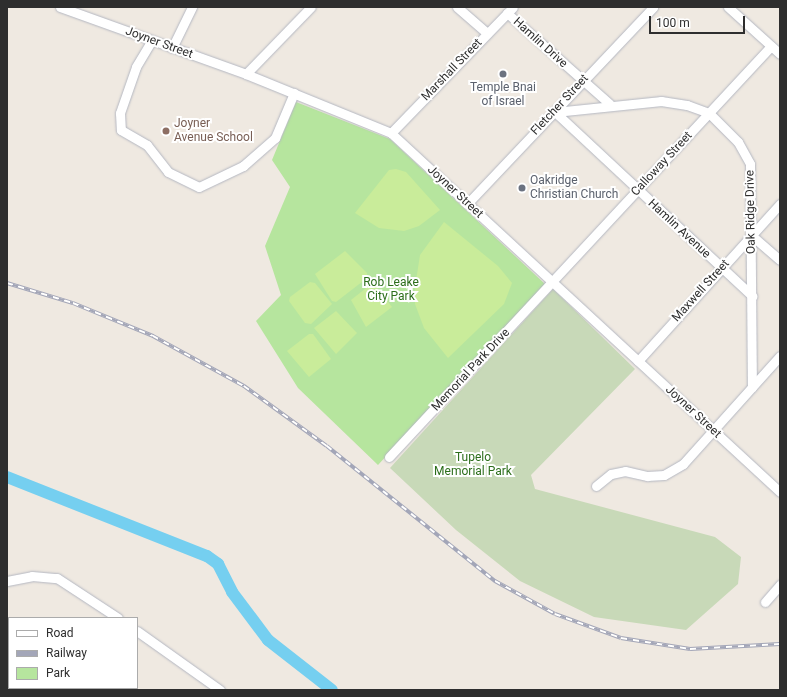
<!DOCTYPE html>
<html>
<head>
<meta charset="utf-8">
<style>
	body { margin:0 }
	#map { position:relative; width:787px; height:697px; overflow:hidden; background:#efe9e1; font-family:Roboto,sans-serif }
	div>[style] { position:absolute }
	.green>* { inset:0; background:#b6e59e }
	.cemetery>* { inset:0; background:#c8d9b8 }
	.pitch>* { inset:0; background:#c9ec9a }
	.river>* { height:12px; margin:-6px; padding:0 6px; transform-origin:6px; border-radius:6px; background:#75cff0 }
	.roads { filter:drop-shadow(0 0 1px #b4b7c1) drop-shadow(0 0 1px #b4b7c1) }
	.minor>* { height:9px; margin:-4.5px; padding:0 4.5px; transform-origin:4.5px; border-radius:4.5px; background:#fff }
	.rail>* { height:3.5px; margin-top:-1.75px; transform-origin:0; background:repeating-linear-gradient(90deg,#fff 0 6px,#a3a6b8 0 12px); box-sizing:border-box; border-block:1px solid #a3a6b8 }
	.dots>* { width:11px; height:11px; translate:-50% -50%; box-sizing:border-box; border:2px solid #fff; border-radius:50% }
	span { translate:-50% -50%; white-space:nowrap; text-align:center; line-height:1.15; -webkit-text-stroke:4px #fff; paint-order:stroke }
	.street-label { font-size:12px; color:#2e2e2e }
	.worship-label { font-size:12px; color:#5b616d }
	.left { translate:0 -50%; text-align:left }
	.education-label { font-size:12px; color:#785e54 }
	.park-label { font-size:12px; color:#2c6e1b }
	.frame { position:absolute; inset:0; border:8px solid #2e2e2e; pointer-events:none }
	.legend { position:absolute; left:8px; top:617px; width:130px; height:72px; box-sizing:border-box; background:#fff; border:1px solid #ababab; margin:0; padding:5px 7px; list-style:none; font-size:12px; color:#2e2e2e }
	.legend li { display:flex; align-items:center; gap:8px; height:20px }
	.legend b { width:20px; border:1px solid #ababab }
	.scale { position:absolute; left:649px; top:16px; width:96px; height:18px; box-sizing:border-box; border:2px solid #2e2e2e; border-top:0; padding-left:5px; font-size:12px; line-height:14px; white-space:nowrap; color:#2e2e2e; -webkit-text-stroke:3px #fff; paint-order:stroke }
</style>
</head>
<body>
<div id="map">
	<div class="green">
		<i style="clip-path:polygon(296px 102px,390px 139px,545px 284px,378px 465px,298px 388px,256px 321px,281px 295px,265px 246px,290px 187px,272px 160px)"></i>
	</div>
	<div class="cemetery">
		<i style="clip-path:polygon(553px 289px,635px 369px,531px 475px,535px 489px,715px 537px,741px 557px,738px 584px,686px 630px,594px 617px,520px 581px,456px 530px,390px 468px)"></i>
	</div>
	<div class="pitch">
		<i style="clip-path:polygon(396px 169px,406px 172px,440px 210px,419px 226px,404px 231px,379px 228px,355px 213px,389px 170px)"></i>
		<i style="clip-path:polygon(444px 222px,498px 266px,512px 283px,504px 304px,448px 358px,424px 328px,415px 304px,415px 287px,420px 255px)"></i>
		<i style="clip-path:polygon(345px 251px,367px 273px,367px 278px,336px 302px,332px 301px,315px 274px)"></i>
		<i style="clip-path:polygon(310px 282px,315px 283px,332px 304px,311px 324px,305px 323px,289px 301px,290px 297px)"></i>
		<i style="clip-path:polygon(370px 285px,375px 285px,392px 307px,366px 327px,351px 300px)"></i>
		<i style="clip-path:polygon(336px 311px,357px 333px,336px 354px,314px 328px)"></i>
		<i style="clip-path:polygon(309px 334px,313px 334px,331px 359px,309px 377px,287px 351px)"></i>
	</div>
	<div class="river">
		<i style="left:7px;top:477px;width:215px;rotate:21.6deg"></i>
		<i style="left:207px;top:556px;width:14px;rotate:36deg"></i>
		<i style="left:218px;top:564px;width:31px;rotate:63deg"></i>
		<i style="left:232px;top:592px;width:60px;rotate:53.1deg"></i>
		<i style="left:268px;top:640px;width:81px;rotate:38deg"></i>
	</div>
	<div class="roads">
		<div class="minor">
			<i style="left:60px;top:7px;width:198px;rotate:19.8deg"></i>
			<i style="left:246px;top:74px;width:157px;rotate:22.1deg"></i>
			<i style="left:391px;top:133px;width:529px;rotate:42.7deg"></i>
			<i style="left:457px;top:7px;width:40px;rotate:41deg"></i>
			<i style="left:728px;top:7px;width:70px;rotate:42.1deg"></i>
			<i style="left:507px;top:13px;width:137px;rotate:41.5deg"></i>
			<i style="left:152px;top:40px;width:31px;rotate:121deg"></i>
			<i style="left:136px;top:67px;width:49px;rotate:109.2deg"></i>
			<i style="left:120px;top:113px;width:17px;rotate:87deg"></i>
			<i style="left:121px;top:130px;width:30px;rotate:30deg"></i>
			<i style="left:147px;top:145px;width:34px;rotate:52deg"></i>
			<i style="left:168px;top:172px;width:34px;rotate:26deg"></i>
			<i style="left:199px;top:187px;width:49px;rotate:-25.5deg"></i>
			<i style="left:243px;top:166px;width:43px;rotate:-41.2deg"></i>
			<i style="left:275px;top:138px;width:49px;rotate:-67.1deg"></i>
			<i style="left:172px;top:48px;width:46px;rotate:-64deg"></i>
			<i style="left:246px;top:74px;width:93px;rotate:-45.9deg"></i>
			<i style="left:555px;top:112px;width:107px;rotate:-5.9deg"></i>
			<i style="left:661px;top:101px;width:26px;rotate:9deg"></i>
			<i style="left:687px;top:105px;width:23px;rotate:20deg"></i>
			<i style="left:709px;top:113px;width:41px;rotate:45deg"></i>
			<i style="left:738px;top:142px;width:25px;rotate:61deg"></i>
			<i style="left:750px;top:164px;width:223px;rotate:89.5deg"></i>
			<i style="left:555px;top:112px;width:270px;rotate:43deg"></i>
			<i style="left:391px;top:133px;width:175px;rotate:-45.9deg"></i>
			<i style="left:467px;top:204px;width:271px;rotate:-46.6deg"></i>
			<i style="left:751px;top:235px;width:38px;rotate:41deg"></i>
			<i style="left:638px;top:361px;width:212px;rotate:-47.9deg"></i>
			<i style="left:389px;top:457px;width:561px;rotate:-47.09deg"></i>
			<i style="left:596px;top:486px;width:19px;rotate:-39deg"></i>
			<i style="left:611px;top:474px;width:14px;rotate:-12deg"></i>
			<i style="left:625px;top:471px;width:23px;rotate:13deg"></i>
			<i style="left:647px;top:476px;width:17px;rotate:-3deg"></i>
			<i style="left:664px;top:475px;width:22px;rotate:-30deg"></i>
			<i style="left:683px;top:464px;width:145px;rotate:-48.1deg"></i>
			<i style="left:7px;top:581px;width:25px;rotate:-11deg"></i>
			<i style="left:32px;top:576px;width:25px;rotate:5deg"></i>
			<i style="left:57px;top:578px;width:73px;rotate:33.3deg"></i>
			<i style="left:765px;top:602px;width:23px;rotate:-49deg"></i>
			<i style="left:137px;top:631px;width:102px;rotate:35.4deg"></i>
			<i style="left:54px;top:688px;width:4px;rotate:34deg"></i>
			<i style="left:7px;top:690px;width:3px;rotate:-45deg"></i>
		</div>
	</div>
	<div class="rail">
		<i style="left:7px;top:283px;width:69px;rotate:16.9deg"></i>
		<i style="left:73px;top:303px;width:87px;rotate:22.4deg"></i>
		<i style="left:153px;top:336px;width:104px;rotate:28.8deg"></i>
		<i style="left:244px;top:386px;width:102px;rotate:35.9deg"></i>
		<i style="left:327px;top:446px;width:216px;rotate:38.8deg"></i>
		<i style="left:495px;top:581px;width:68px;rotate:28.8deg"></i>
		<i style="left:555px;top:614px;width:70px;rotate:20deg"></i>
		<i style="left:621px;top:638px;width:70px;rotate:9.1deg"></i>
		<i style="left:690px;top:649px;width:90px;rotate:-3.2deg"></i>
	</div>
	<div class="dots">
		<i style="left:503px;top:74px;background:#6b7280"></i>
		<i style="left:166px;top:131px;background:#8d6e63"></i>
		<i style="left:522px;top:188px;background:#6b7280"></i>
	</div>
	<div class="street-label">
		<span style="left:159px;top:43px;rotate:20deg">Joyner Street</span>
		<span style="left:540px;top:43px;rotate:42deg">Hamlin Drive</span>
		<span style="left:452px;top:70px;rotate:-46deg">Marshall Street</span>
		<span style="left:560px;top:105px;rotate:-47deg">Fletcher Street</span>
		<span style="left:662px;top:164px;rotate:-47deg">Calloway Street</span>
		<span style="left:455px;top:192px;rotate:43deg">Joyner Street</span>
		<span style="left:751px;top:212px;rotate:-91deg">Oak Ridge Drive</span>
		<span style="left:679px;top:229px;rotate:43deg">Hamlin Avenue</span>
		<span style="left:701px;top:291px;rotate:-48deg">Maxwell Street</span>
		<span style="left:471px;top:370px;rotate:-47deg">Memorial Park Drive</span>
		<span style="left:693px;top:412px;rotate:43deg">Joyner Street</span>
	</div>
	<div class="worship-label">
		<span style="left:503px;top:95px">Temple Bnai<br>of Israel</span>
		<span class="left" style="left:530px;top:188px">Oakridge<br>Christian Church</span>
	</div>
	<div class="education-label">
		<span class="left" style="left:174px;top:131px">Joyner<br>Avenue School</span>
	</div>
	<div class="park-label">
		<span style="left:391px;top:290px">Rob Leake<br>City Park</span>
		<span style="left:473px;top:465px">Tupelo<br>Memorial Park</span>
	</div>
	<div class="frame"></div>
	<ul class="legend">
	<li><b style="height:5px;background:#fff"></b>Road</li>
	<li><b style="height:5px;background:#a3a6b8"></b>Railway</li>
	<li><b style="height:11px;background:#b6e59e"></b>Park</li>
	</ul>
	<div class="scale">100 m</div>
</div>
</body>
</html>
